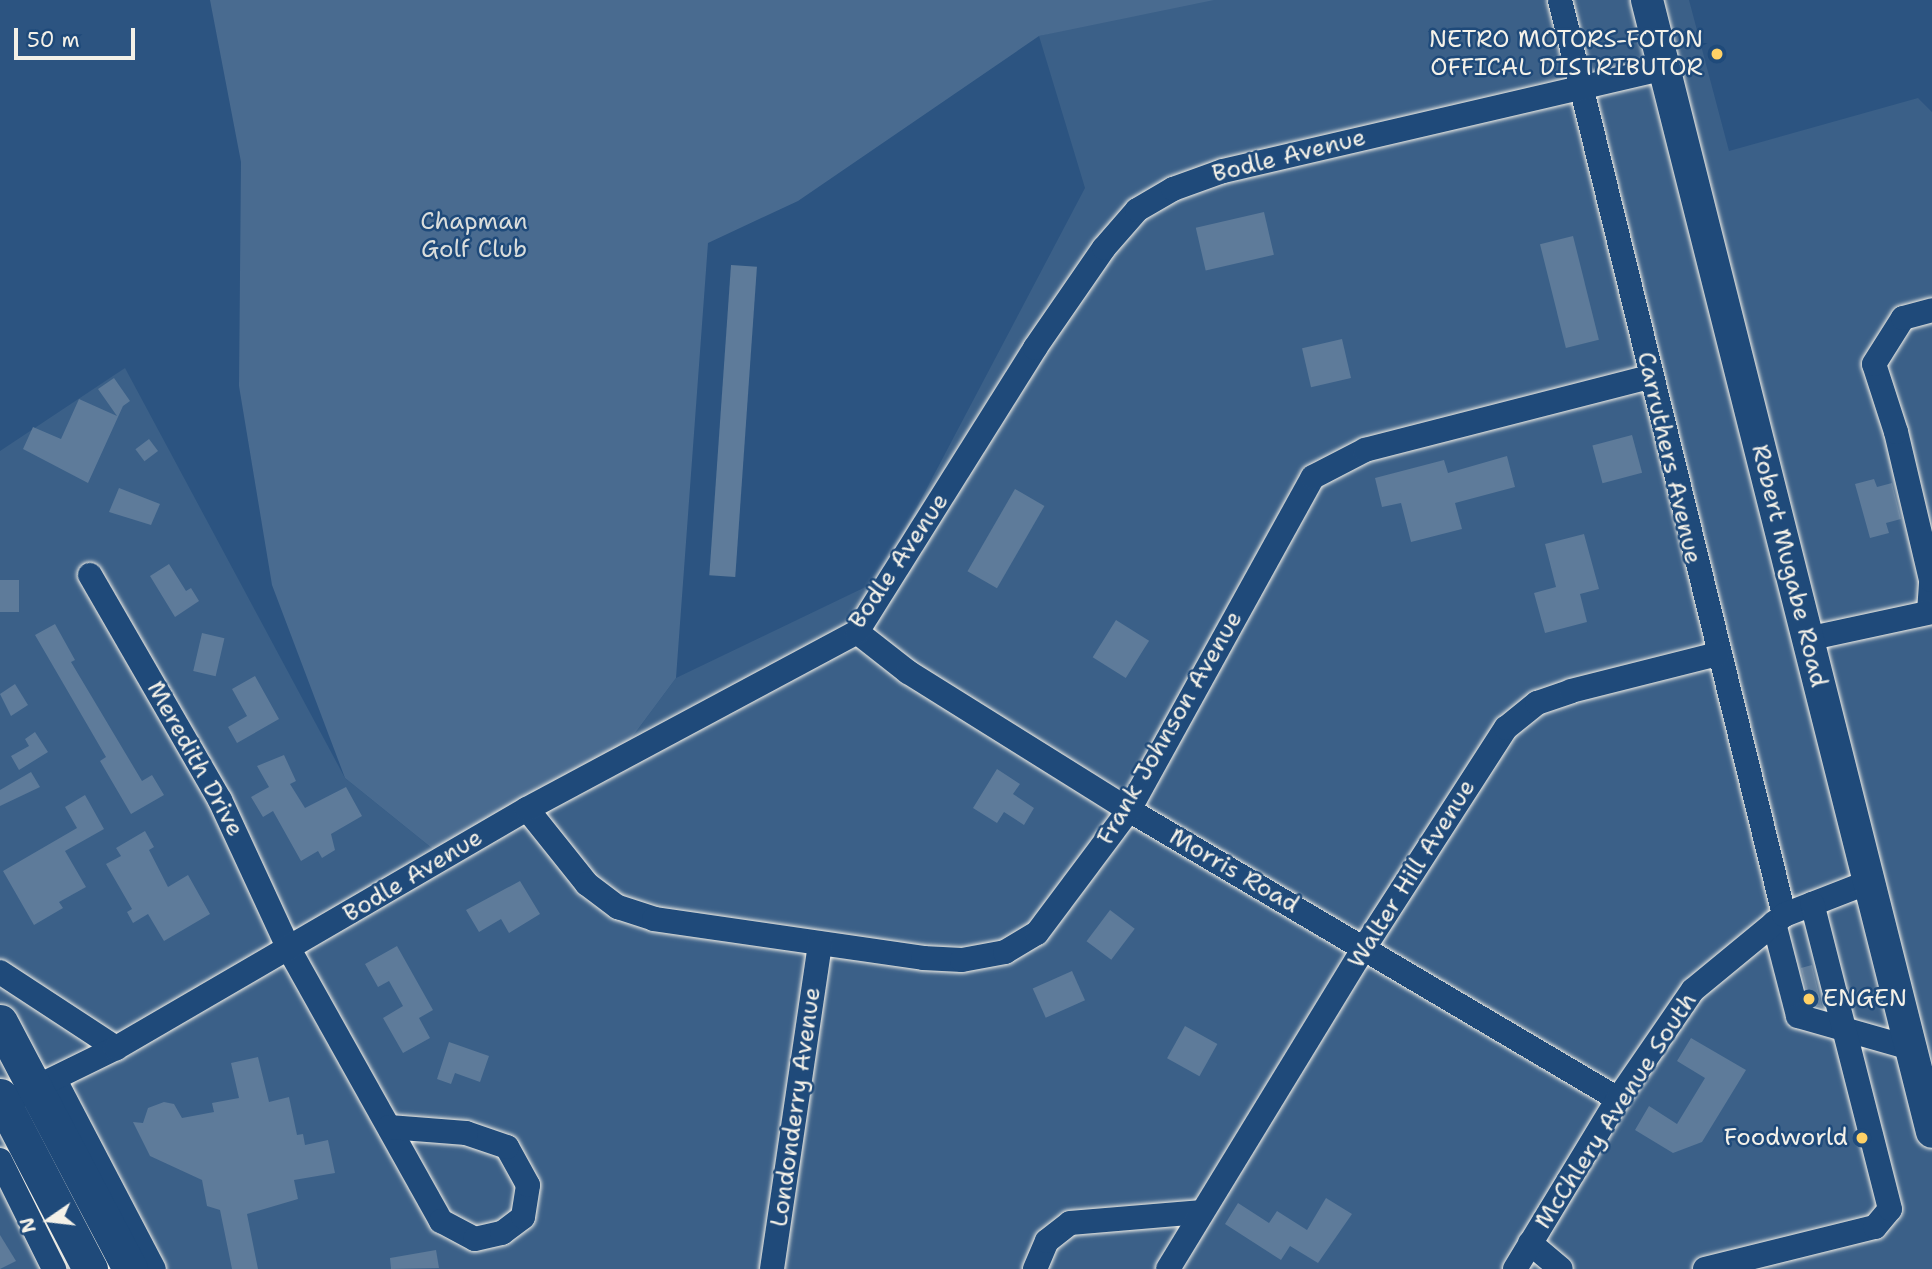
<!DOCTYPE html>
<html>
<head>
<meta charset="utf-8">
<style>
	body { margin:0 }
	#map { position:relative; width:1932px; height:1269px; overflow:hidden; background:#2c5481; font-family:"Shantell Sans",sans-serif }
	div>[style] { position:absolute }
	.built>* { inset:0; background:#3b6088 }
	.green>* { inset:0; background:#496b90 }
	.building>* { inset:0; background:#5e7b9a; transform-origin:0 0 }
	.roads { filter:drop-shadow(0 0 2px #f4f1e8) drop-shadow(0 0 2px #f4f1e8) }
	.minor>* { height:24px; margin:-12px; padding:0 12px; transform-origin:12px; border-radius:12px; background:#1f4a7a }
	.major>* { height:32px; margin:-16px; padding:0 16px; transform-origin:16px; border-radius:16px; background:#1f4a7a }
	.highway>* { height:35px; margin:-17.5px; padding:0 17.5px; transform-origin:17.5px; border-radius:17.5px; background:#1f4a7a }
	.dots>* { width:19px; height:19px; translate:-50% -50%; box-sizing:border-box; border:4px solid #1f4a7a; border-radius:50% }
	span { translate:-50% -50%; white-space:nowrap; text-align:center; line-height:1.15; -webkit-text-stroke:5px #1f4a7a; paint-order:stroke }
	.poi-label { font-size:24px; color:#f4f1e8 }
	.right { translate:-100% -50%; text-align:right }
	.left { translate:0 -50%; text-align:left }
	.street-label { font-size:24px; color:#f4f1e8 }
	.park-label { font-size:24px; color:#dadddb }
	.north { position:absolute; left:14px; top:1185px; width:70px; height:70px; -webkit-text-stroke:5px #1f4a7a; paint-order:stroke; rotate:256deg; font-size:19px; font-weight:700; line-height:28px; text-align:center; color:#f4f1e8 }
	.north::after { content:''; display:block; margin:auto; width:24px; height:32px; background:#f4f1e8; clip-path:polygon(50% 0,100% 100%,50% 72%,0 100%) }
	.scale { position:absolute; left:14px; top:28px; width:121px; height:32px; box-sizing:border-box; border:4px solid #f4f1e8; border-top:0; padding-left:9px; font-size:21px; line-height:24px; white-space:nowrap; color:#f4f1e8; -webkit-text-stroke:5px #1f4a7a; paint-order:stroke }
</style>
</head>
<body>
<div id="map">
	<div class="built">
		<i style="clip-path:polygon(1182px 0,1689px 0,1729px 151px,1918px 98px,1932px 112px,1932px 1269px,0 1269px,0 451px,125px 368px,345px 778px,433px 849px,621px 752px,676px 678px,878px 581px,1085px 188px,1039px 36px)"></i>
	</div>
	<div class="green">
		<i style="clip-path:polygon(210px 0,1214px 0,1039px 36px,798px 201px,708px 243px,676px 678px,621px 752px,530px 805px,433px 849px,345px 778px,272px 585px,239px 386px,241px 162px)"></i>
	</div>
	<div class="building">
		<i style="left:1264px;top:212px;width:44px;height:70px;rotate:77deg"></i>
		<i style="left:1573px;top:236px;width:107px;height:34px;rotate:76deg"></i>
		<i style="left:731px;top:265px;width:26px;height:311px;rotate:4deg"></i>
		<i style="left:1342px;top:339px;width:40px;height:41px;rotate:77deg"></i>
		<i style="clip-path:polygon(114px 378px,130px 401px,123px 406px,88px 483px,23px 449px,33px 427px,61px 439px,79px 399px,117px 416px,98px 389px)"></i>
		<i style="left:1632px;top:435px;width:39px;height:41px;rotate:75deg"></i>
		<i style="left:149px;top:439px;width:15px;height:17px;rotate:53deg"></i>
		<i style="clip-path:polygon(1507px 456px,1515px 487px,1455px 503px,1462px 529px,1411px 542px,1401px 503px,1382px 507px,1375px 478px,1444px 460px,1448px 473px)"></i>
		<i style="clip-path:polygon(1874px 479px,1877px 487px,1892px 483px,1901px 519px,1886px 523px,1889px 533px,1870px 538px,1855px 484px)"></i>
		<i style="clip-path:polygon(119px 488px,160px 504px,151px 525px,109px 512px)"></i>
		<i style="left:1015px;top:489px;width:34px;height:95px;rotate:30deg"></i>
		<i style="clip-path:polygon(1584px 534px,1599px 589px,1580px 594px,1587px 622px,1545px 633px,1534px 593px,1556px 587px,1545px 544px)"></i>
		<i style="clip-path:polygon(169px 564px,186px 591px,191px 588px,199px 601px,175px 617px,150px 576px)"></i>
		<i style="left:0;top:580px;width:19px;height:32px"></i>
		<i style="left:1116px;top:620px;width:39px;height:44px;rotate:32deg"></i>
		<i style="clip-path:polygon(55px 624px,75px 660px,71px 662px,142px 781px,152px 775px,164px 795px,131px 814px,100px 761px,106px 757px,35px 635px)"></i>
		<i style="left:202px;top:633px;width:23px;height:39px;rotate:13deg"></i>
		<i style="clip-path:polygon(255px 676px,279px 719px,237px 743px,228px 727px,247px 716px,232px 689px)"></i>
		<i style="clip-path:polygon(15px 684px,28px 705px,11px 716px,0 694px)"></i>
		<i style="clip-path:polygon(35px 732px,48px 752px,19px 770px,11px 756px,29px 746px,25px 739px)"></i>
		<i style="clip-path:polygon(284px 755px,296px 781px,290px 784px,305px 808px,346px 787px,362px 816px,331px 834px,335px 850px,322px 858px,318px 851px,301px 861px,273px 811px,263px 817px,251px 797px,269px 787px,257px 766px)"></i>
		<i style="clip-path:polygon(997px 769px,1020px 784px,1013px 794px,1034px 808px,1024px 825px,1004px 812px,997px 823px,973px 808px)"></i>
		<i style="clip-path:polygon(31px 772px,40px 787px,0 806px,0 790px)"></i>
		<i style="clip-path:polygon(85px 795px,104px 829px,65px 851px,86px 887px,59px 902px,63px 908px,34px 925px,3px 871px,77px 828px,65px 807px)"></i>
		<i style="clip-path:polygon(145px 831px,154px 847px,149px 850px,168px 887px,188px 875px,210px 914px,164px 941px,148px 914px,133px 923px,127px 912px,132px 909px,106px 864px,121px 856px,116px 848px)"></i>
		<i style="clip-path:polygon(520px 881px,540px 914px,509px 933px,501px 919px,479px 932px,466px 910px)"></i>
		<i style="left:1110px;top:910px;width:31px;height:39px;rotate:37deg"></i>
		<i style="clip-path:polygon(397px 946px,433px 1010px,419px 1018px,430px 1038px,403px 1053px,383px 1018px,403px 1006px,389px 981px,378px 987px,365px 964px)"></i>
		<i style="clip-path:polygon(1812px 965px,1822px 1007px,1810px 1004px,1801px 968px)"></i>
		<i style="left:1072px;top:971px;width:32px;height:43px;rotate:66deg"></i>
		<i style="left:1185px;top:1026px;width:37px;height:37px;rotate:29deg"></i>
		<i style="clip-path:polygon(1691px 1038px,1746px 1070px,1702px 1142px,1673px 1153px,1635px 1130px,1649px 1106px,1677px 1124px,1705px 1078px,1677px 1061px)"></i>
		<i style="clip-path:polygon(449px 1042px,489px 1056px,480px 1082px,455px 1073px,451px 1084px,437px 1079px)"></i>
		<i style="clip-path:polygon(258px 1057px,269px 1102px,289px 1097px,297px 1135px,303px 1134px,305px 1145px,328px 1140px,335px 1173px,294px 1180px,298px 1199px,247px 1214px,258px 1269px,232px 1269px,220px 1210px,207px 1206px,202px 1180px,150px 1156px,133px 1122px,143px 1123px,148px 1108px,164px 1102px,174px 1104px,182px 1118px,214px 1112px,212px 1103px,239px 1098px,231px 1063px)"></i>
		<i style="clip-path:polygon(1326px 1198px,1352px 1214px,1318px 1263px,1290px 1246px,1281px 1260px,1225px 1224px,1238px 1203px,1269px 1223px,1277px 1211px,1307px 1230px)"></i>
		<i style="clip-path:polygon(0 1235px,16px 1261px,0 1269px)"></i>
		<i style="clip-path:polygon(436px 1250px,439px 1268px,391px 1269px,390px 1258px)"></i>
	</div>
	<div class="roads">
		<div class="minor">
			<i style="left:1560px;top:0;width:942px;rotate:76.24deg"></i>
			<i style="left:90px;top:575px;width:260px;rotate:60deg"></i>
			<i style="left:220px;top:800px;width:164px;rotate:65.2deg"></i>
			<i style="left:289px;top:949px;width:312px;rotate:60.8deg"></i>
			<i style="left:441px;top:1221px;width:38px;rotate:28deg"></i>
			<i style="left:475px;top:1239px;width:28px;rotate:-13deg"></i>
			<i style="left:502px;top:1233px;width:26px;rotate:-37deg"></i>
			<i style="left:523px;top:1217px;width:32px;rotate:-81deg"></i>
			<i style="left:528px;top:1185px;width:43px;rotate:-118.9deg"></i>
			<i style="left:507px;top:1147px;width:43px;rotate:-161.1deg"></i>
			<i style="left:466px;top:1133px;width:77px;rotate:-175.5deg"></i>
			<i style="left:1929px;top:612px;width:32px;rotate:-86deg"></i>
			<i style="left:1931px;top:580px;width:152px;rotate:-103.3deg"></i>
			<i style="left:1896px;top:432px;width:71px;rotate:-107.9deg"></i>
			<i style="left:1874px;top:364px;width:54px;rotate:-57.8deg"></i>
			<i style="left:1903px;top:318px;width:30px;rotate:-15deg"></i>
			<i style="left:857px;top:632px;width:65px;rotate:38.1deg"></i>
			<i style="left:908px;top:672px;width:261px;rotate:32deg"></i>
			<i style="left:1129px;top:810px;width:568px;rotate:30.58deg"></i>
			<i style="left:1807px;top:639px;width:128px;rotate:-12.2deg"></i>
			<i style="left:527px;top:809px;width:96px;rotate:51.3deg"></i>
			<i style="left:587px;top:884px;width:39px;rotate:37deg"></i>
			<i style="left:618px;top:907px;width:38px;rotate:18deg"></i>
			<i style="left:654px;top:919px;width:272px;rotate:8.2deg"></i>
			<i style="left:923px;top:958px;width:39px;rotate:3deg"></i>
			<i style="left:962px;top:960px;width:44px;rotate:-10.5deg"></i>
			<i style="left:1005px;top:952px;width:37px;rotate:-31deg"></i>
			<i style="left:1037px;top:933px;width:154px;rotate:-53.2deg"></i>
			<i style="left:1129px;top:810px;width:380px;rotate:-61.1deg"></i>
			<i style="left:1313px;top:477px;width:59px;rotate:-27.4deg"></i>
			<i style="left:1365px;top:450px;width:294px;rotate:-14.4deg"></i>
			<i style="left:1774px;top:923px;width:96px;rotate:75.5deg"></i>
			<i style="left:1798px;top:1016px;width:121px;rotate:15.9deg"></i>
			<i style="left:0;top:972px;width:139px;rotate:33.2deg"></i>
			<i style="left:55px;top:1080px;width:213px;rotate:62.4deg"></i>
			<i style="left:20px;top:1095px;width:107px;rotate:-26.1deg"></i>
			<i style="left:116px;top:1048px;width:475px;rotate:-30.2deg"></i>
			<i style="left:527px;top:809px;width:374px;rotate:-28.2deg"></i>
			<i style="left:857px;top:632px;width:335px;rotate:-57.9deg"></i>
			<i style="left:1035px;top:348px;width:121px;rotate:-55.4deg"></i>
			<i style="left:1104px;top:248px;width:50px;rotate:-49deg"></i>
			<i style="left:1137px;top:210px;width:42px;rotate:-30.3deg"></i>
			<i style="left:1173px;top:189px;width:53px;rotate:-19.8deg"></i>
			<i style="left:1223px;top:171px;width:453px;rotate:-13.1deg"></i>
			<i style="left:0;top:1160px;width:122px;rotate:63.6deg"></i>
			<i style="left:1530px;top:1243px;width:40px;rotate:40deg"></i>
			<i style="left:772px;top:1269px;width:329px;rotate:-81.6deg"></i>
			<i style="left:1035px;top:1269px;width:30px;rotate:-67deg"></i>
			<i style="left:1047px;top:1241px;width:29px;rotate:-38deg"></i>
			<i style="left:1070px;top:1223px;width:130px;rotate:-4.8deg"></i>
			<i style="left:1168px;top:1269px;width:376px;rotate:-58.6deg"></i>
			<i style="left:1364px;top:948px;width:262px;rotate:-57.2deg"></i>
			<i style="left:1506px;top:728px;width:40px;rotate:-39deg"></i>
			<i style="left:1537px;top:703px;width:36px;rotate:-19deg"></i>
			<i style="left:1571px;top:691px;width:151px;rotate:-14.2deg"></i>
			<i style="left:1515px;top:1269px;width:199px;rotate:-58.8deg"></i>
			<i style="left:1618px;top:1099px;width:132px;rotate:-55.5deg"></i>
			<i style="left:1693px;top:990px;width:118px;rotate:-39.5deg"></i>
			<i style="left:1784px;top:915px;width:93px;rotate:-21.3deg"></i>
			<i style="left:1705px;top:1269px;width:175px;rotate:-13.9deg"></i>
			<i style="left:1875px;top:1227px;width:23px;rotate:-50deg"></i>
			<i style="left:1890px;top:1209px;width:315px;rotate:-104.3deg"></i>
		</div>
		<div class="major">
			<i style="left:1647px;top:0;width:1167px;rotate:75.87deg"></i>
		</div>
		<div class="highway">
			<i style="left:0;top:1022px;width:279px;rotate:62.2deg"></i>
			<i style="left:0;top:1096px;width:195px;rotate:62.5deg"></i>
		</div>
	</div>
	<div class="dots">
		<i style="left:1717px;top:54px;background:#ffd166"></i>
		<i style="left:1809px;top:999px;background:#ffd166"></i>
		<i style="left:1862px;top:1138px;background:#ffd166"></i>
	</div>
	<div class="poi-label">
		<span class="right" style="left:1703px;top:54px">NETRO MOTORS-FOTON<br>OFFICAL DISTRIBUTOR</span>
		<span class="left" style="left:1823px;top:999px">ENGEN</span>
		<span class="right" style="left:1848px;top:1138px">Foodworld</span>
	</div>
	<div class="street-label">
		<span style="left:1289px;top:156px;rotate:-14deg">Bodle Avenue</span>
		<span style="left:1669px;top:458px;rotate:77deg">Carruthers Avenue</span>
		<span style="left:899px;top:561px;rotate:-56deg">Bodle Avenue</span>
		<span style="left:1789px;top:566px;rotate:76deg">Robert Mugabe Road</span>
		<span style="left:1170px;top:728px;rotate:-60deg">Frank Johnson Avenue</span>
		<span style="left:195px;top:759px;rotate:61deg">Meredith Drive</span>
		<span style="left:1234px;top:871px;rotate:30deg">Morris Road</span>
		<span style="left:1412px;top:874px;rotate:-58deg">Walter Hill Avenue</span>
		<span style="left:413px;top:876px;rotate:-31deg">Bodle Avenue</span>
		<span style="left:796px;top:1107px;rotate:-82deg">Londonderry Avenue</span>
		<span style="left:1616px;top:1111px;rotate:-57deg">McChlery Avenue South</span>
	</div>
	<div class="park-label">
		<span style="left:474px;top:236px">Chapman<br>Golf Club</span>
	</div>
	<div class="north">N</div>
	<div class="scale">50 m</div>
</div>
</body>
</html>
